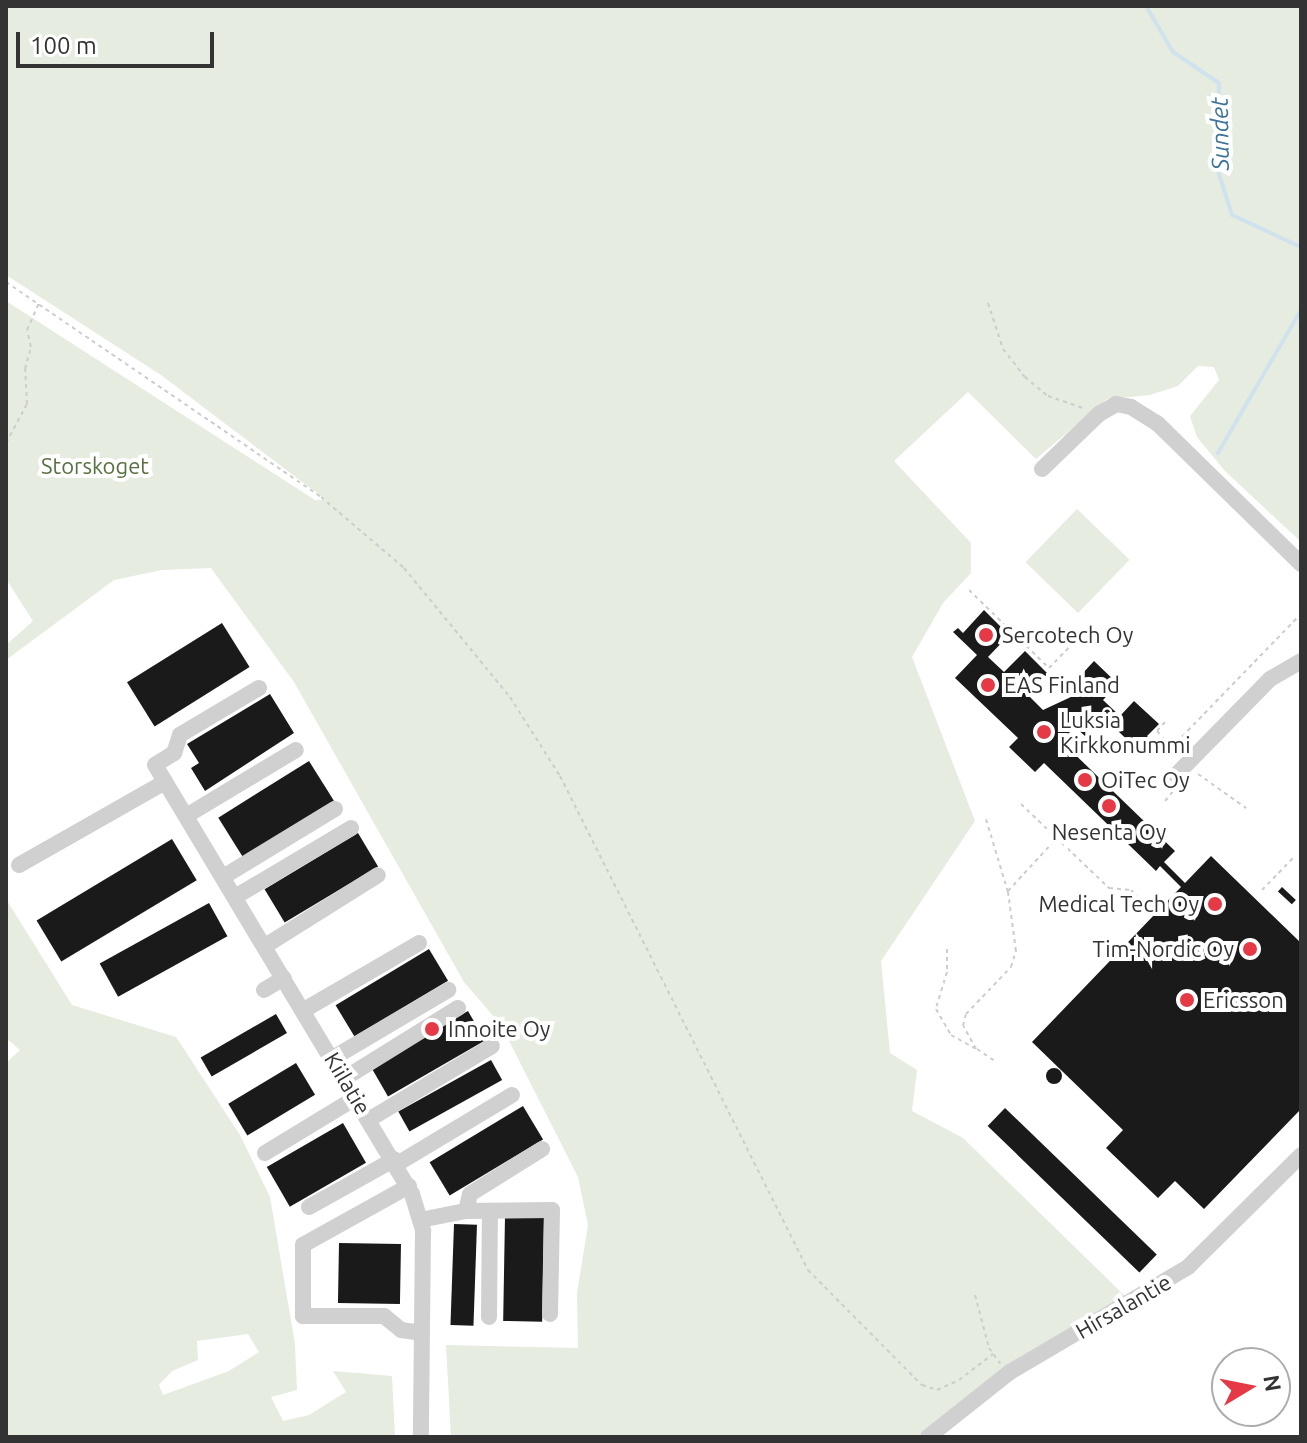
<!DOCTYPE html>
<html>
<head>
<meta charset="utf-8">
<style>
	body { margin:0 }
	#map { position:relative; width:1307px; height:1443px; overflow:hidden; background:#fff; font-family:Ubuntu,sans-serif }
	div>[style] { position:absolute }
	.green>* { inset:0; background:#e6ecdf; transform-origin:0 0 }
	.stream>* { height:4px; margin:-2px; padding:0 2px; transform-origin:2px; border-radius:2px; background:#cfe2ee }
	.building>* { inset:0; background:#1a1a1a; transform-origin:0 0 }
	.round { border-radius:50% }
	.path>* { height:2px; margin-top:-1px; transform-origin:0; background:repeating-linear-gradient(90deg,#cdcdcd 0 4px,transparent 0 8px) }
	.minor>* { height:16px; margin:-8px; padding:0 8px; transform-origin:8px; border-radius:8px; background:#d0d0d0 }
	.dots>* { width:22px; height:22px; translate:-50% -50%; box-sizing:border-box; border:4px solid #fff; border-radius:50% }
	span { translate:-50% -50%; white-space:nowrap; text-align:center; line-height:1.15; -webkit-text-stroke:8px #fff; paint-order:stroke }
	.park-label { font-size:22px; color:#56703f }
	.poi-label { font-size:22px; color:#333 }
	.left { translate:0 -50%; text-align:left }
	.right { translate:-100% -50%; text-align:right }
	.street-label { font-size:22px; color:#333 }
	.water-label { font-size:24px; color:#3f7597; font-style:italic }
	.frame { position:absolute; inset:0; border:8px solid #333; pointer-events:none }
	.north { position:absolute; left:1211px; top:1347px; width:80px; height:80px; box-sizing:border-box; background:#fff; border:2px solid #adadad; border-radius:50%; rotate:80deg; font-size:22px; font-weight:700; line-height:32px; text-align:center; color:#333 }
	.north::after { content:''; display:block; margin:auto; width:28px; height:36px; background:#e63946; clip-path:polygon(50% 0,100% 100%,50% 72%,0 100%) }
	.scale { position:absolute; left:16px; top:32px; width:198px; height:36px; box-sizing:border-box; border:4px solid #333; border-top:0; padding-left:10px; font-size:24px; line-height:28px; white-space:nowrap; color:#333; -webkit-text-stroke:6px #fff; paint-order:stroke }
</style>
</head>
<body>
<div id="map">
	<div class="green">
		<i style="clip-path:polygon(6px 6px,1301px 6px,1301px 542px,1225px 471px,1197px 437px,1190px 416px,1219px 380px,1214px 367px,1198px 366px,1178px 386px,1150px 395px,1107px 399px,1036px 459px,968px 392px,894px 461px,971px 543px,971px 573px,943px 603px,912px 657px,975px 821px,881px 961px,890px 1053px,917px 1070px,912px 1111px,963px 1138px,1128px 1299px,1023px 1355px,917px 1437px,451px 1437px,446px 1345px,578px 1348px,577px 1293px,588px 1225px,578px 1177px,501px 1025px,464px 982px,294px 682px,211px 568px,162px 570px,114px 580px,6px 660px,6px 645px,33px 621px,6px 579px,6px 301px,315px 500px,326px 500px,161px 375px,6px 275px)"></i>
		<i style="left:1077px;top:509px;width:73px;height:74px;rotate:44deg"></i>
		<i style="clip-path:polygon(evenodd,6px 899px,72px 1005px,176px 1037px,240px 1135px,270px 1197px,295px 1344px,297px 1390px,271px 1397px,283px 1421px,309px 1415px,346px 1392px,333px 1371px,392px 1376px,395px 1437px,6px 1437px,6px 1063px,20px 1050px,6px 1038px,6px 899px,248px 1334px,259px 1352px,229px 1371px,163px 1395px,159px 1385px,172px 1371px,198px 1360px,197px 1341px,248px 1334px)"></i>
	</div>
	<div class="stream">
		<i style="left:1146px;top:6px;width:53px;rotate:59.6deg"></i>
		<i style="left:1173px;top:52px;width:55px;rotate:34deg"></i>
		<i style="left:1219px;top:83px;width:88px;rotate:90.7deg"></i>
		<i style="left:1218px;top:171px;width:46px;rotate:72.3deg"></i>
		<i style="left:1232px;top:215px;width:76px;rotate:24.9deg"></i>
		<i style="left:1218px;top:453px;width:165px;rotate:-59.9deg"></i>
	</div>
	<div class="building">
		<i style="clip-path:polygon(984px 610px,1009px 635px,988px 657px,1004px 672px,1025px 651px,1048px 674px,1028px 695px,1043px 710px,1073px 696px,1077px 692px,1071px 686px,1094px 661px,1118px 684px,1103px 700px,1120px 716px,1134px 701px,1159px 724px,1147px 736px,1155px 745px,1150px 750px,1141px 742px,1136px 748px,1103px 717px,1085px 736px,1075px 727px,1061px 741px,1175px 851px,1164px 862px,1185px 883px,1211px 856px,1301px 943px,1301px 1109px,1204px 1209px,1175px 1181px,1158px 1198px,1106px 1148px,1123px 1130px,1032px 1042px,1181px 887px,1160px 866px,1156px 871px,1044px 763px,1035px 772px,1009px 747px,1018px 738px,955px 678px,977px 655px,953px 632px,958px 628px,963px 633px)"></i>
		<i style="left:222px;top:623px;width:52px;height:112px;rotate:58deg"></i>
		<i style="clip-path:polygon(270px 694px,294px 733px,205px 791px,191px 768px,199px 763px,187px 744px)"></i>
		<i style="left:309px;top:761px;width:47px;height:107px;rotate:58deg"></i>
		<i style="left:358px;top:833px;width:39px;height:109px;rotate:59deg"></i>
		<i style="left:172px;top:839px;width:48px;height:158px;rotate:59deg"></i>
		<i style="left:1282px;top:887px;width:19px;height:6px;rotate:43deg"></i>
		<i style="left:209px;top:903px;width:38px;height:125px;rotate:61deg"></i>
		<i style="left:429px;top:949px;width:37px;height:109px;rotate:59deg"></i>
		<i style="left:468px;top:1011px;width:34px;height:112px;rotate:60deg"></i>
		<i style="left:276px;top:1014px;width:22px;height:87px;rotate:60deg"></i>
		<i style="left:491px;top:1060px;width:23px;height:106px;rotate:61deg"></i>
		<i style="left:296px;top:1063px;width:37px;height:79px;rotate:59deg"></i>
		<i class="round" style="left:1046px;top:1068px;width:16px;height:16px"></i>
		<i style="left:523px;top:1106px;width:39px;height:109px;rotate:59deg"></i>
		<i style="left:1005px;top:1108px;width:211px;height:25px;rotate:44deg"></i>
		<i style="left:343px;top:1123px;width:46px;height:88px;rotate:60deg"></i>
		<i style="left:505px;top:1216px;width:39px;height:105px;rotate:1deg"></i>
		<i style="left:454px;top:1224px;width:23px;height:101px;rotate:2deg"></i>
		<i style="left:339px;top:1243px;width:62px;height:60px;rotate:1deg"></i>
	</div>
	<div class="path">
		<i style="left:6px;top:282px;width:381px;rotate:34.3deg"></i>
		<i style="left:321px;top:497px;width:109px;rotate:40.5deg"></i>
		<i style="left:404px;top:568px;width:167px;rotate:50.6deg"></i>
		<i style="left:510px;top:697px;width:93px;rotate:57.7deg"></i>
		<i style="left:560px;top:776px;width:553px;rotate:63.34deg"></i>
		<i style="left:808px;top:1270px;width:162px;rotate:45.3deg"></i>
		<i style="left:922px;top:1385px;width:16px;rotate:18deg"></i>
		<i style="left:937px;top:1390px;width:24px;rotate:-24deg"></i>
		<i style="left:959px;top:1380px;width:43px;rotate:-37.4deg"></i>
		<i style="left:988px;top:303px;width:48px;rotate:71.9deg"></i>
		<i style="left:1003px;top:349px;width:36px;rotate:52deg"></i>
		<i style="left:1025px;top:377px;width:30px;rotate:40deg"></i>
		<i style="left:1048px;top:396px;width:37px;rotate:19deg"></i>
		<i style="left:6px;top:443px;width:44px;rotate:-61.7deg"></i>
		<i style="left:27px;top:404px;width:35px;rotate:-93deg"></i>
		<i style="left:25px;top:369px;width:23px;rotate:-75deg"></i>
		<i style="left:31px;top:347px;width:17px;rotate:-103deg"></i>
		<i style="left:27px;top:330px;width:30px;rotate:-66deg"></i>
		<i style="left:969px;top:590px;width:112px;rotate:44.3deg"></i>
		<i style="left:1049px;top:668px;width:45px;rotate:-45.9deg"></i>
		<i style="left:1165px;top:722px;width:12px;rotate:132deg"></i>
		<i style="left:1157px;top:731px;width:21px;rotate:49deg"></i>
		<i style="left:1176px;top:753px;width:7px;rotate:-135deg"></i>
		<i style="left:1171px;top:748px;width:187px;rotate:-45.9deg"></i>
		<i style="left:1198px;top:774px;width:59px;rotate:35.3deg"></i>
		<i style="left:1165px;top:801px;width:14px;rotate:-51deg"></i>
		<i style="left:1021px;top:804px;width:122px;rotate:43.7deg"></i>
		<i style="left:1109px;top:888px;width:22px;rotate:5deg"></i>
		<i style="left:1131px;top:890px;width:19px;rotate:47deg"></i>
		<i style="left:1262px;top:890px;width:47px;rotate:-45.9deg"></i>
		<i style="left:1008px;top:891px;width:69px;rotate:-47.3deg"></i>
		<i style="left:947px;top:949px;width:23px;rotate:90deg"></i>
		<i style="left:947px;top:972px;width:39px;rotate:107deg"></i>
		<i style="left:936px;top:1009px;width:30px;rotate:60deg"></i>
		<i style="left:951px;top:1035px;width:29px;rotate:29deg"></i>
		<i style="left:976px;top:1049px;width:26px;rotate:-119deg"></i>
		<i style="left:963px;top:1026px;width:12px;rotate:-76deg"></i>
		<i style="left:966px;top:1014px;width:65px;rotate:-46.2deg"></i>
		<i style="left:1011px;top:967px;width:17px;rotate:-73deg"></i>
		<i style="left:1016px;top:951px;width:60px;rotate:-97.7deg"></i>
		<i style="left:1008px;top:892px;width:76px;rotate:-106.8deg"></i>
		<i style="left:977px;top:1049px;width:23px;rotate:34deg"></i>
		<i style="left:975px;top:1295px;width:55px;rotate:75.2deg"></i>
		<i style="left:989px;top:1348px;width:19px;rotate:54deg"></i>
	</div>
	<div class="minor">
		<i style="left:1042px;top:469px;width:79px;rotate:-44deg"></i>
		<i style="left:1099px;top:414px;width:20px;rotate:-30deg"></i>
		<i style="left:1116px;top:404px;width:15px;rotate:11deg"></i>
		<i style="left:1131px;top:407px;width:31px;rotate:32deg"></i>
		<i style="left:1157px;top:423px;width:202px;rotate:44.4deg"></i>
		<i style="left:259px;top:688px;width:92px;rotate:149.3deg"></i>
		<i style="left:180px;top:735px;width:19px;rotate:108deg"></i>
		<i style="left:174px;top:753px;width:22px;rotate:148deg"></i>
		<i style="left:155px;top:765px;width:500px;rotate:59.08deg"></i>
		<i style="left:412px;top:1194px;width:39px;rotate:73deg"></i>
		<i style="left:423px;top:1231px;width:206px;rotate:90.6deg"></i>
		<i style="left:1176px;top:775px;width:134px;rotate:-45.6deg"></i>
		<i style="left:1270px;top:679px;width:36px;rotate:-30deg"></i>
		<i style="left:186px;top:816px;width:128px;rotate:-31deg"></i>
		<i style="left:19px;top:865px;width:168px;rotate:-29.6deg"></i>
		<i style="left:223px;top:877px;width:131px;rotate:-31.3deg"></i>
		<i style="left:235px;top:897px;width:135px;rotate:-30.7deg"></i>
		<i style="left:265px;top:946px;width:133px;rotate:-32.1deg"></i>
		<i style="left:264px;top:990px;width:23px;rotate:-31deg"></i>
		<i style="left:304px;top:1010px;width:133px;rotate:-30.2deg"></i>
		<i style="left:333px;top:1058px;width:134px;rotate:-30.6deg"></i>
		<i style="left:345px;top:1078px;width:133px;rotate:-31.8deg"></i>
		<i style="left:370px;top:1119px;width:142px;rotate:-30.9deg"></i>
		<i style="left:265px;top:1153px;width:108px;rotate:-31.3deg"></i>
		<i style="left:397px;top:1164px;width:134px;rotate:-31deg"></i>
		<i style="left:409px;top:1186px;width:121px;rotate:150.9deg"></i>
		<i style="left:303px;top:1245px;width:71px;rotate:90deg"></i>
		<i style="left:303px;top:1316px;width:81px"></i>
		<i style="left:384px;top:1316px;width:22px;rotate:39deg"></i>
		<i style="left:401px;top:1330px;width:21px;rotate:8deg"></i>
		<i style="left:309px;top:1207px;width:98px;rotate:-29.2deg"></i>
		<i style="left:466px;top:1211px;width:17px;rotate:-77deg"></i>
		<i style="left:470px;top:1194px;width:85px;rotate:-32deg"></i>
		<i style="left:420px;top:1220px;width:47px;rotate:-11.1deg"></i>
		<i style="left:466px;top:1211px;width:86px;rotate:-0.7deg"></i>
		<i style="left:552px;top:1210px;width:104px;rotate:91.1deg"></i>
		<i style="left:489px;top:1317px;width:106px;rotate:-89.5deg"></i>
		<i style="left:928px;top:1437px;width:105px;rotate:-38.4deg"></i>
		<i style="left:1010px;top:1372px;width:207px;rotate:-30.5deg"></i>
		<i style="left:1188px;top:1267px;width:159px;rotate:-44.7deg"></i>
	</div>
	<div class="dots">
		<i style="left:986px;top:635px;background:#e63946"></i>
		<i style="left:988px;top:685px;background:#e63946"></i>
		<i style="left:1044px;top:732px;background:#e63946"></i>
		<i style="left:1085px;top:780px;background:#e63946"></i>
		<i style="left:1109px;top:806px;background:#e63946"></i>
		<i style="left:1215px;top:904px;background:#e63946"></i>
		<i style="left:1250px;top:949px;background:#e63946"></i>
		<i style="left:1187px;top:1000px;background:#e63946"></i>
		<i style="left:432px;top:1029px;background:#e63946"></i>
	</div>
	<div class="park-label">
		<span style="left:95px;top:466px">Storskoget</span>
	</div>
	<div class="poi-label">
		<span class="left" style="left:1002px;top:635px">Sercotech Oy</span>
		<span class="left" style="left:1004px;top:685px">EAS Finland</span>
		<span class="left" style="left:1060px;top:732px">Luksia<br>Kirkkonummi</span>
		<span class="left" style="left:1101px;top:780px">OiTec Oy</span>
		<span style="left:1109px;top:832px">Nesenta Oy</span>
		<span class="right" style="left:1199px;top:904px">Medical Tech Oy</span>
		<span class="right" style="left:1234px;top:949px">Tim-Nordic Oy</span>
		<span class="left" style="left:1203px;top:1000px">Ericsson</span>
		<span class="left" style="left:448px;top:1029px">Innoite Oy</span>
	</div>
	<div class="street-label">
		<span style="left:348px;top:1083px;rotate:59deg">Kiilatie</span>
		<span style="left:1123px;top:1306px;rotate:-30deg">Hirsalantie</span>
	</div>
	<div class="water-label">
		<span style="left:1220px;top:134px;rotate:-91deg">Sundet</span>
	</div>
	<div class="frame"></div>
	<div class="north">N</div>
	<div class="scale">100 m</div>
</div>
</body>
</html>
